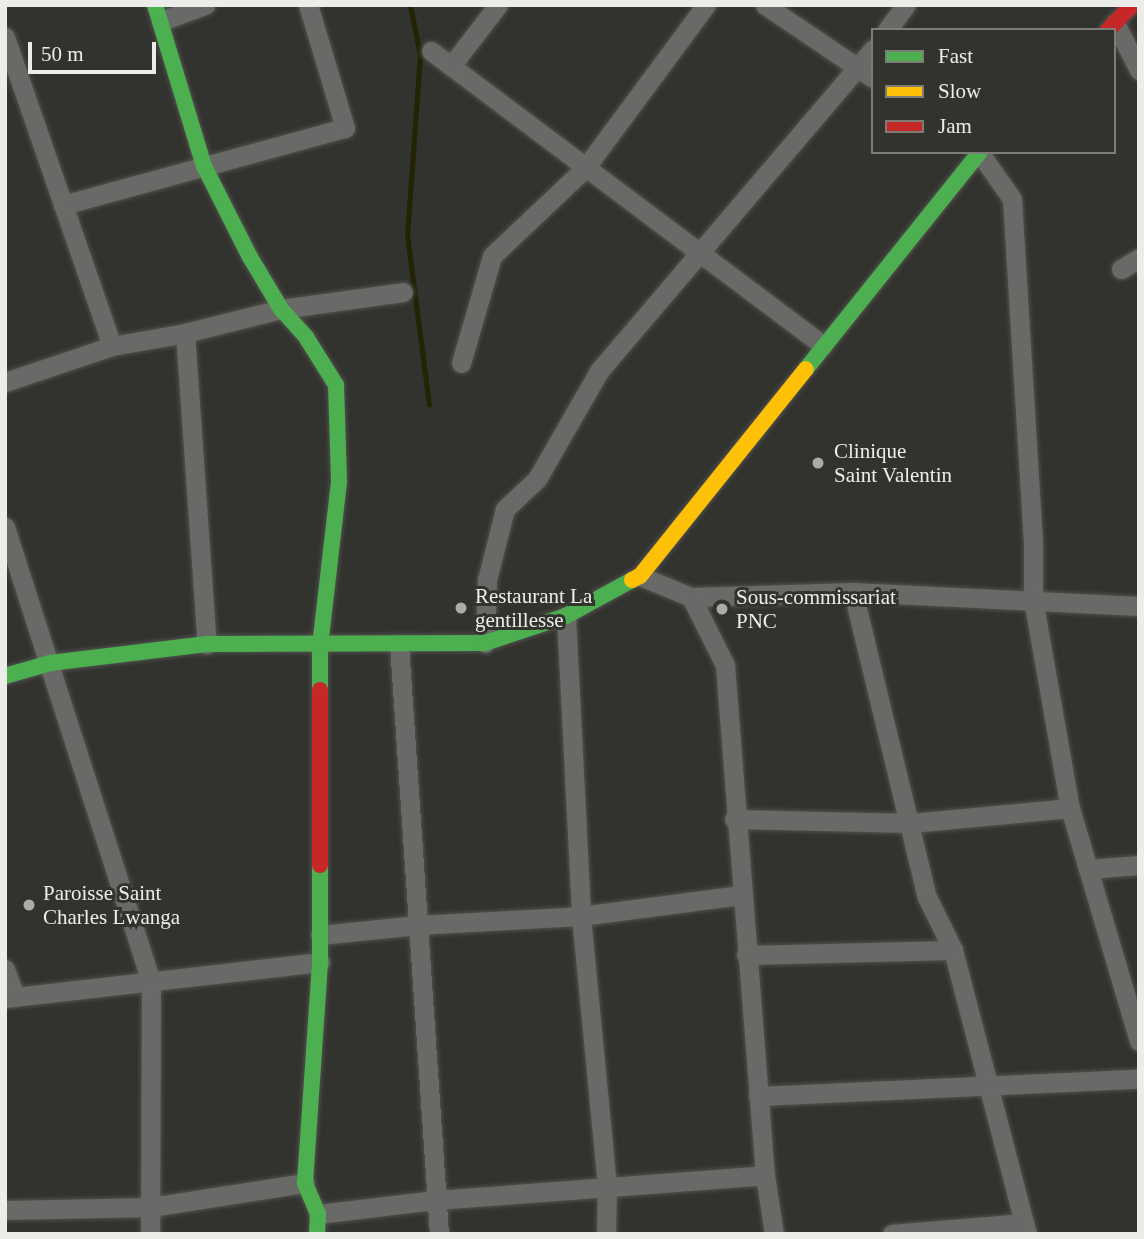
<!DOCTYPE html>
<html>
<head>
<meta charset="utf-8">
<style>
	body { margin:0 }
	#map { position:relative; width:1144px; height:1239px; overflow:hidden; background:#32322e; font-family:"Times New Roman",serif }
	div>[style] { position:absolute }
	.stream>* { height:5px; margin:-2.5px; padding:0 2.5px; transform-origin:2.5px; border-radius:2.5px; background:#242304 }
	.roads { filter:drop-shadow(0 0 2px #50504d) drop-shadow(0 0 2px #50504d) }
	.street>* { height:19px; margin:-9.5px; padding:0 9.5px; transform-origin:9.5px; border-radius:9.5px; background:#696967 }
	.fast>* { height:16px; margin:-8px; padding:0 8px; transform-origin:8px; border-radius:8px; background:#4caf50 }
	.slow>* { height:16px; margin:-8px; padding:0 8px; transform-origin:8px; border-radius:8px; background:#ffc107 }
	.jam>* { height:16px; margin:-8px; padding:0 8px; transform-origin:8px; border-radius:8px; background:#c62828 }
	.dots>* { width:19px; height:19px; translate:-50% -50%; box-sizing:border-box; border:4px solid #33332d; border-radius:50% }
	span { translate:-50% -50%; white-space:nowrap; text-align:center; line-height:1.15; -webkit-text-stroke:6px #33332d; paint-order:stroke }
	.poi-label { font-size:21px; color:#ecece9 }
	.left { translate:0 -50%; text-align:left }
	.frame { position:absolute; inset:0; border:7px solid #ecece9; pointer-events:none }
	.legend { position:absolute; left:871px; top:28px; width:245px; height:126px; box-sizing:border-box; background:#33332d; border:2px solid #7d7d78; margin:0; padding:9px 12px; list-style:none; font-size:21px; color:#ecece9 }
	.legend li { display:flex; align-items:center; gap:14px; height:35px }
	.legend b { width:35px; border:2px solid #7d7d78 }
	.scale { position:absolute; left:28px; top:42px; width:128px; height:32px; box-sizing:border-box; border:4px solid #ecece9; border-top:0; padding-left:9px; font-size:21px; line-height:24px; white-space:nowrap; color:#ecece9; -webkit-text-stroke:5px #33332d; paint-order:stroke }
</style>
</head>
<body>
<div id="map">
	<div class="stream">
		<i style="left:410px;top:5px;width:51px;rotate:78.7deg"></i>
		<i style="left:420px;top:55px;width:180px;rotate:94.1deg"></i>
		<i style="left:407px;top:235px;width:171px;rotate:82.6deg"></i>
	</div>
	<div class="roads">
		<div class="street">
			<i style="left:765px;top:5px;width:130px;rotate:34.1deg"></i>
			<i style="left:161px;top:21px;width:47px;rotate:-20deg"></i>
			<i style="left:1115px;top:23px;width:53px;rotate:62.9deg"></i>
			<i style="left:887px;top:30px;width:31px;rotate:-53deg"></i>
			<i style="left:5px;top:37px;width:327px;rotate:70.9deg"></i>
			<i style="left:431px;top:51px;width:490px;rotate:36.9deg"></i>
			<i style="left:451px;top:66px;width:77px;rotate:-52.4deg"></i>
			<i style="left:979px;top:152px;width:57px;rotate:54.9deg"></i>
			<i style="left:1012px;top:199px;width:341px;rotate:86.5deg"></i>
			<i style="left:1033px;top:539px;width:60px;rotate:90deg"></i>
			<i style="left:1033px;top:599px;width:212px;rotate:80deg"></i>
			<i style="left:1070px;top:808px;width:243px;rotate:73.5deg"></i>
			<i style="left:63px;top:205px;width:292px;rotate:-15.3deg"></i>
			<i style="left:345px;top:128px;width:128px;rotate:-106.7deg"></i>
			<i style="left:1121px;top:269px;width:21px;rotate:-31deg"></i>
			<i style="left:185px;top:333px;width:312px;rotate:86deg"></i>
			<i style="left:461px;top:363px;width:111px;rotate:-73.8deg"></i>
			<i style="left:492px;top:256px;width:129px;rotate:-43.4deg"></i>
			<i style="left:586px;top:167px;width:202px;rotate:-53.5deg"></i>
			<i style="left:5px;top:382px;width:113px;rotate:-18.6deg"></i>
			<i style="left:112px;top:346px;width:74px;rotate:-10.1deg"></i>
			<i style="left:185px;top:333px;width:99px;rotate:-14deg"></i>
			<i style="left:281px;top:309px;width:123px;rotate:-7.9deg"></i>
			<i style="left:5px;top:527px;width:477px;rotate:72.2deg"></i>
			<i style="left:151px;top:981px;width:253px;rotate:90.2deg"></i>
			<i style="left:640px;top:576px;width:55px;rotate:22.4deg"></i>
			<i style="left:691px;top:597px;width:162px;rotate:-1.8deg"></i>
			<i style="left:853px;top:592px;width:286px;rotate:2.8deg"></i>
			<i style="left:853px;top:592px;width:314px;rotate:76.4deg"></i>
			<i style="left:927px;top:897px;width:59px;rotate:63.9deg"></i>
			<i style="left:953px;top:950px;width:293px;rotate:75.4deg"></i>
			<i style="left:691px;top:597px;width:76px;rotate:63.4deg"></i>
			<i style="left:725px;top:665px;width:512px;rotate:85.52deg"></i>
			<i style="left:765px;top:1175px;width:60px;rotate:81.3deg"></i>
			<i style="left:566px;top:616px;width:300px;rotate:87.1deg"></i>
			<i style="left:581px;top:916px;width:271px;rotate:84.5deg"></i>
			<i style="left:607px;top:1186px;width:48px;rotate:91.2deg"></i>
			<i style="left:485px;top:643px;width:63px;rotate:-88.2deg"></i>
			<i style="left:487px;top:580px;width:73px;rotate:-75.8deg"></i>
			<i style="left:505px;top:509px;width:44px;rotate:-43.2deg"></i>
			<i style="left:537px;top:479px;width:125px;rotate:-60.1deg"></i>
			<i style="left:599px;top:371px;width:423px;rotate:-49.6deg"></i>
			<i style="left:399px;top:644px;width:591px;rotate:86.12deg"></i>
			<i style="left:734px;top:819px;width:177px;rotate:1.3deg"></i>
			<i style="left:911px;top:823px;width:160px;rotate:-5.4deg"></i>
			<i style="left:1088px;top:869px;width:51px;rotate:-4.5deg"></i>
			<i style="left:320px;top:935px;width:98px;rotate:-5.9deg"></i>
			<i style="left:417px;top:925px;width:164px;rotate:-3.1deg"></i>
			<i style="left:581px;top:916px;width:161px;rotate:-7.5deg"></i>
			<i style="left:746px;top:955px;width:207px;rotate:-1.4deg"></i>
			<i style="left:5px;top:969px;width:30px;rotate:70deg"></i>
			<i style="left:5px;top:998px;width:317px;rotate:-6.5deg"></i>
			<i style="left:758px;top:1096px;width:381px;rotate:-2.6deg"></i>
			<i style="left:5px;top:1210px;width:146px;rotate:-1.2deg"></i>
			<i style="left:151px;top:1207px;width:156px;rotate:-8.9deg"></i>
			<i style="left:318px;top:1214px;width:119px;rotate:-6.8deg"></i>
			<i style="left:436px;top:1200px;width:330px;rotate:-4.3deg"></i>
			<i style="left:892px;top:1234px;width:132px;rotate:-4.8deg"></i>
		</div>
		<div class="fast">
			<i style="left:155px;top:5px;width:168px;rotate:73.1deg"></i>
			<i style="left:204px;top:166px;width:102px;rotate:63.2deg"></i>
			<i style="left:250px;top:257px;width:61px;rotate:59.2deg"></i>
			<i style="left:281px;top:309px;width:38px;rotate:48deg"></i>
			<i style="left:306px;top:337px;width:57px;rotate:58deg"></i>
			<i style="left:336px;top:385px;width:97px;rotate:88.2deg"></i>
			<i style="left:339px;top:482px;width:165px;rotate:96.6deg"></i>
			<i style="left:320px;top:646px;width:44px;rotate:90deg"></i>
			<i style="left:806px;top:369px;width:278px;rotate:-51.3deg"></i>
			<i style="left:5px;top:676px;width:47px;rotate:-16.1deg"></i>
			<i style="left:50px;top:663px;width:158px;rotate:-6.9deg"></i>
			<i style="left:207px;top:644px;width:278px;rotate:-0.2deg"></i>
			<i style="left:485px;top:643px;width:85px;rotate:-18.4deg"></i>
			<i style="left:566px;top:616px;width:75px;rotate:-28.6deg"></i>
			<i style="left:317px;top:1234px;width:20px;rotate:-87deg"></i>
			<i style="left:318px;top:1214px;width:34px;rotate:-113deg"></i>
			<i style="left:305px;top:1183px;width:222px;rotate:-86.1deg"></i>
			<i style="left:320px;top:962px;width:97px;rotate:-90deg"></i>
		</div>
		<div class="slow">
			<i style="left:632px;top:580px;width:9px;rotate:-27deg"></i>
			<i style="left:640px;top:576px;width:265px;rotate:-51.3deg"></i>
		</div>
		<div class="jam">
			<i style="left:1108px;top:30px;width:35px;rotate:-46deg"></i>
			<i style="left:320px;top:690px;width:175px;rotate:90deg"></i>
		</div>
	</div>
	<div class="dots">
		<i style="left:818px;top:463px;background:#ababa8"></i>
		<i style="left:461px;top:608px;background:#ababa8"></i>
		<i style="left:722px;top:609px;background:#ababa8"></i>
		<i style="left:29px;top:905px;background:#ababa8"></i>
	</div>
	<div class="poi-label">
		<span class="left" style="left:834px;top:463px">Clinique<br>Saint Valentin</span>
		<span class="left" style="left:475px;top:608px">Restaurant La<br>gentillesse</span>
		<span class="left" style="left:736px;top:609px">Sous-commissariat<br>PNC</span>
		<span class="left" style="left:43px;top:905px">Paroisse Saint<br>Charles Lwanga</span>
	</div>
	<div class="frame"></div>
	<ul class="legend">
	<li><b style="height:9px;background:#4caf50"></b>Fast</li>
	<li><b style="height:9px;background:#ffc107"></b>Slow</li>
	<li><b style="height:9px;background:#c62828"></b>Jam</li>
	</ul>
	<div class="scale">50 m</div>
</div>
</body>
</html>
